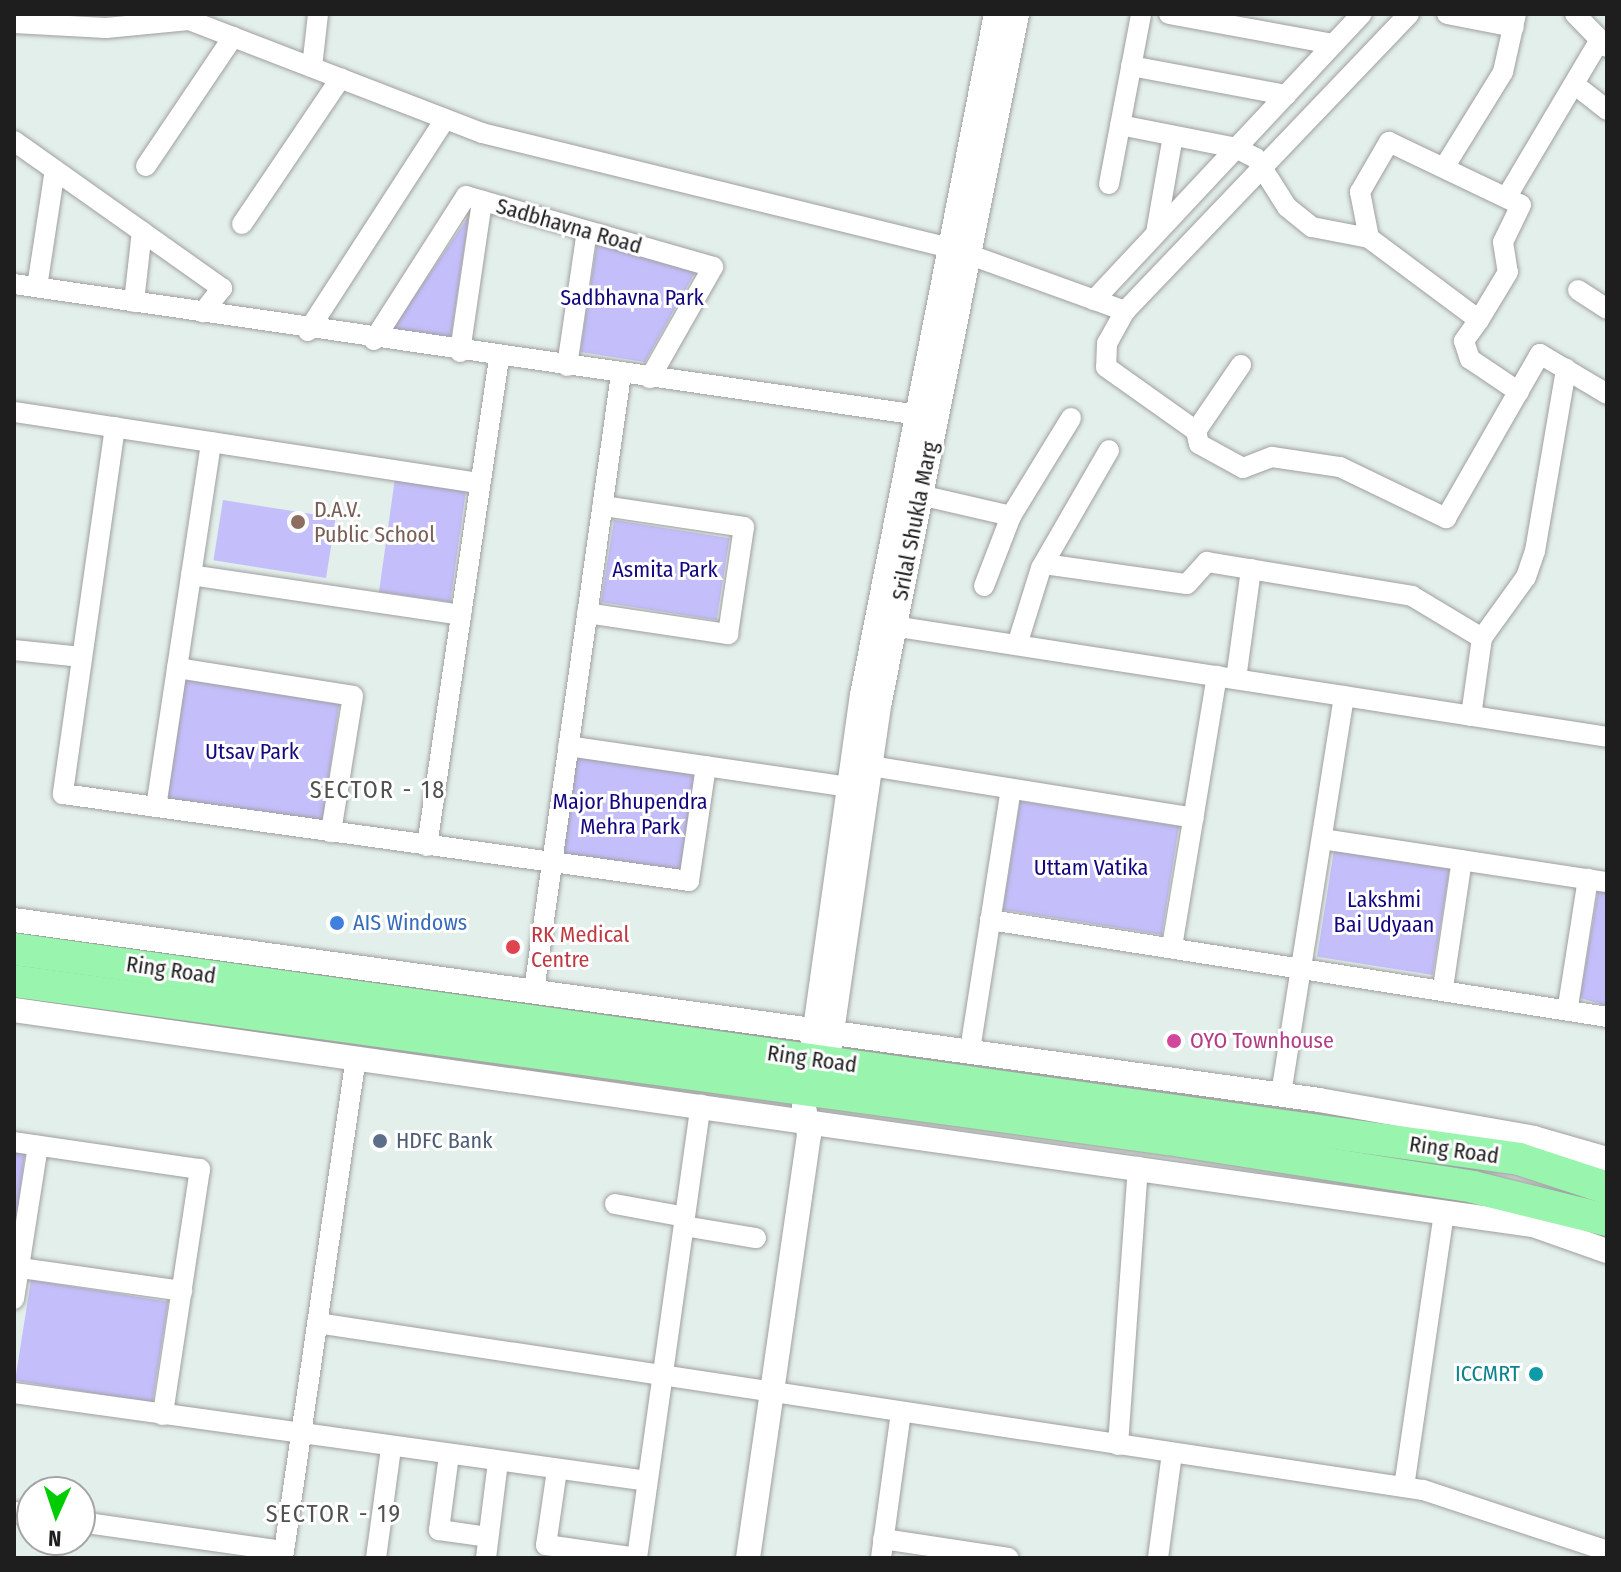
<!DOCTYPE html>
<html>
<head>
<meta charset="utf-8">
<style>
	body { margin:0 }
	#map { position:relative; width:1621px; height:1572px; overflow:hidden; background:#e3efeb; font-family:"Fira Sans Condensed",sans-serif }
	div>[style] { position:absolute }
	.park>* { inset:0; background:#c4bffb; transform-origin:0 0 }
	.roads { filter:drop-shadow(0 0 2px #9f9f9f) drop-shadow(0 0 2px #9f9f9f) }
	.minor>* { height:20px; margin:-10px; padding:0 10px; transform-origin:10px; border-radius:10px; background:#fff }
	.tertiary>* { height:24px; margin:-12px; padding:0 12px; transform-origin:12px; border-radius:12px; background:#fff }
	.trunk>* { height:32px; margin:-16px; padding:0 16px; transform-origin:16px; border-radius:16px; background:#99f4ae }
	.dots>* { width:22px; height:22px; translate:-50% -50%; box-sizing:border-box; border:4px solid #fff; border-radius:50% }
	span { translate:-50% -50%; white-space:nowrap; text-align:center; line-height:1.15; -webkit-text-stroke:6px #fff; paint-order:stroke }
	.street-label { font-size:22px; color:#1e1e1e }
	.park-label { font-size:22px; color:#120780 }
	.education-label { font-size:22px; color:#785e54 }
	.left { translate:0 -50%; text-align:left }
	.shop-label { font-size:22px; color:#366cbe }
	.health-label { font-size:22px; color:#be3a42 }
	.hotel-label { font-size:22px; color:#b23c85 }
	.service-label { font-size:22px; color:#4e5e75 }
	.culture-label { font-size:22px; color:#0d838f }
	.right { translate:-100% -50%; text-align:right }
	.neighbourhood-label { font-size:24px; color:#515151; letter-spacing:2px }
	.frame { position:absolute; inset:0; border:16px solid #1e1e1e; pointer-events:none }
	.north { position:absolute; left:16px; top:1476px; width:80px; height:80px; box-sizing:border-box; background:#fff; border:2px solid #a5a5a5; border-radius:50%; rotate:183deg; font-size:22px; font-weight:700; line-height:32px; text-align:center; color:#1e1e1e }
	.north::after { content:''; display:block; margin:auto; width:28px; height:36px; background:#00cc02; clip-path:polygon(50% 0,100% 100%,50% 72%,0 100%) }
</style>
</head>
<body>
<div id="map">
	<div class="park">
		<i style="clip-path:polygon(469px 216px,451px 337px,392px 329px)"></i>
		<i style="clip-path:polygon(597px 243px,696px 271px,645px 362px,580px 352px)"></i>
		<i style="left:395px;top:478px;width:72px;height:115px;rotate:8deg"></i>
		<i style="left:223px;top:500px;width:114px;height:61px;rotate:9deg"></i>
		<i style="left:614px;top:520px;width:117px;height:83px;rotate:9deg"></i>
		<i style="left:184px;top:680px;width:157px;height:122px;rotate:8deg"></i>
		<i style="left:577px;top:754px;width:121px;height:102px;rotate:8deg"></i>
		<i style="left:1020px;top:801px;width:161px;height:110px;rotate:9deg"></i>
		<i style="left:1334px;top:850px;width:117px;height:108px;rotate:9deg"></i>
		<i style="clip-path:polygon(1598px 891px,1607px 892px,1607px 1006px,1580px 998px)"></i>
		<i style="clip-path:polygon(14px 1152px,25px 1154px,14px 1236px)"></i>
		<i style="left:31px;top:1280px;width:139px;height:102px;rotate:9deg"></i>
	</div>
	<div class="roads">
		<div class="minor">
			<i style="left:1169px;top:14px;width:167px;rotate:10.4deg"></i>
			<i style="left:1409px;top:14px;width:411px;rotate:133.7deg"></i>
			<i style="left:1125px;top:311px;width:37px;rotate:119deg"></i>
			<i style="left:1107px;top:343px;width:24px;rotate:92deg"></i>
			<i style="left:1106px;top:367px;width:110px;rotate:35.4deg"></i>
			<i style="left:1196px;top:431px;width:13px;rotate:77deg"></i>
			<i style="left:1199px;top:444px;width:50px;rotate:28.6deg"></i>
			<i style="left:1243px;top:468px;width:31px;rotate:-21deg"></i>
			<i style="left:1272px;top:457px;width:69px;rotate:8.4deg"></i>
			<i style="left:1340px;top:467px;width:118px;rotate:25.7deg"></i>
			<i style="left:1446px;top:518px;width:189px;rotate:-60.2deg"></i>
			<i style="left:1540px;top:354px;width:78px;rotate:30.8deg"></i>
			<i style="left:1447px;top:14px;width:68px;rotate:11deg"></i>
			<i style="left:1575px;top:14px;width:46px;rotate:45.9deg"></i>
			<i style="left:14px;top:23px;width:92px;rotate:3.1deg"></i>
			<i style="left:106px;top:28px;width:83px;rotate:-5.5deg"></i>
			<i style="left:189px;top:20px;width:314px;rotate:21.1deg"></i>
			<i style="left:482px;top:133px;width:483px;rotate:13.8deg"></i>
			<i style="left:951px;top:248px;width:185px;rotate:19.9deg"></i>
			<i style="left:1131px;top:66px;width:158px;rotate:10.6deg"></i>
			<i style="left:312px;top:67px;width:53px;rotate:-83.5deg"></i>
			<i style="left:1574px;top:84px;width:42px;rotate:38.2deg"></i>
			<i style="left:1120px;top:125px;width:118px;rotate:11.2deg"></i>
			<i style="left:1236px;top:148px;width:22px;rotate:27deg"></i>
			<i style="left:1256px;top:158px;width:58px;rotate:57.7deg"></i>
			<i style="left:1287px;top:207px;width:32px;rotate:39deg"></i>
			<i style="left:1312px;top:227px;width:58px;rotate:10.9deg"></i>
			<i style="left:14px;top:141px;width:255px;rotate:35.3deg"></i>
			<i style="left:222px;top:288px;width:31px;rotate:128deg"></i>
			<i style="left:146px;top:166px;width:156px;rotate:-56deg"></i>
			<i style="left:1445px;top:166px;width:110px;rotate:-58.3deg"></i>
			<i style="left:1503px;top:72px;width:59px;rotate:-77.4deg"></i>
			<i style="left:1109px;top:184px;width:173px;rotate:-79.3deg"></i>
			<i style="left:1509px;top:193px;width:178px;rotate:-59.3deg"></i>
			<i style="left:242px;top:224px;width:176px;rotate:-55.9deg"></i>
			<i style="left:1156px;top:233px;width:98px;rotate:-80.1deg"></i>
			<i style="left:14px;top:284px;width:928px;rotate:8.24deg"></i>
			<i style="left:37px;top:287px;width:118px;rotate:-81.3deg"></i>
			<i style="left:1578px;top:290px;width:35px;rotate:33deg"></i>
			<i style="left:1094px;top:300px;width:392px;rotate:-46.9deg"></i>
			<i style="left:134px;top:302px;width:71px;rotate:-83.6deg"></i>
			<i style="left:1479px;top:320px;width:137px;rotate:-143.3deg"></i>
			<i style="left:1369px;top:238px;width:47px;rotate:-101.1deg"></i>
			<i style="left:1360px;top:192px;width:58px;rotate:-59.9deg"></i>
			<i style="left:1389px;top:142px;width:146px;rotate:25.5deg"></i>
			<i style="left:1521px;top:205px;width:41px;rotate:115.9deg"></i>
			<i style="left:1503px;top:242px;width:30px;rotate:81deg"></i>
			<i style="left:1508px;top:272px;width:56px;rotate:121.1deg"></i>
			<i style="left:1479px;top:320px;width:26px;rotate:126deg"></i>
			<i style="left:1464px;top:341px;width:19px;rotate:72deg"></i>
			<i style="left:1470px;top:359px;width:59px;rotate:34deg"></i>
			<i style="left:308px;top:331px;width:252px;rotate:-57.1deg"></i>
			<i style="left:374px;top:340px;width:171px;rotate:-57.4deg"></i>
			<i style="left:466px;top:196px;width:257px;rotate:16deg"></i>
			<i style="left:713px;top:267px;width:128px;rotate:119.6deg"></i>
			<i style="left:460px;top:352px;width:153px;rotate:-81.7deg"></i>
			<i style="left:567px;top:366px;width:136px;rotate:-81.6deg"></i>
			<i style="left:14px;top:412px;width:471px;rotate:8.7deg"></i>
			<i style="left:115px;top:427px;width:371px;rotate:98.1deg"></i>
			<i style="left:63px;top:794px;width:632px;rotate:7.91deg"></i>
			<i style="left:689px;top:881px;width:116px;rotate:-81.6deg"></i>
			<i style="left:1196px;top:431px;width:80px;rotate:-55.7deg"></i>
			<i style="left:907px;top:492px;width:107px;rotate:13deg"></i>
			<i style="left:1044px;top:564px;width:144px;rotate:8deg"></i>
			<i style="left:1187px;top:584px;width:30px;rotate:-48deg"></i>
			<i style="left:1207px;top:562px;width:208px;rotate:9.4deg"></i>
			<i style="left:1412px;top:596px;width:82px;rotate:31deg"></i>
			<i style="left:191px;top:575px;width:273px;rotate:8.4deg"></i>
			<i style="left:984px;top:586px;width:75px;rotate:-68.9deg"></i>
			<i style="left:1011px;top:516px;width:115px;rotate:-58.5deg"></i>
			<i style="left:587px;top:613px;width:143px;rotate:8.5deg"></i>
			<i style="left:728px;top:634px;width:108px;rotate:-81.5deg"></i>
			<i style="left:744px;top:527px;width:143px;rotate:-171.5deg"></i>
			<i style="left:880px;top:624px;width:736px;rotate:8.83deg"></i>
			<i style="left:1017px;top:645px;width:81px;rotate:-72.7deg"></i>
			<i style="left:1041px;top:568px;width:136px;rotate:-60deg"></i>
			<i style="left:14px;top:650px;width:68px;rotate:5.9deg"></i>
			<i style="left:177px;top:668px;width:178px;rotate:9deg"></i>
			<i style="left:353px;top:696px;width:138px;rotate:99.2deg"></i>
			<i style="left:1236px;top:679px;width:111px;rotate:-82.2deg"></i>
			<i style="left:1471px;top:716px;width:79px;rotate:-82deg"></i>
			<i style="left:1482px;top:638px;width:75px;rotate:-54.2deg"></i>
			<i style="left:1526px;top:577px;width:28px;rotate:-71deg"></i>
			<i style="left:1535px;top:551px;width:185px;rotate:-80.3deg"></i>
			<i style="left:568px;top:746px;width:296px;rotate:8.3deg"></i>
			<i style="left:858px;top:764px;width:340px;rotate:9.1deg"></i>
			<i style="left:156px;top:807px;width:369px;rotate:-81.4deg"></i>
			<i style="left:1322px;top:839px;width:288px;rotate:8.6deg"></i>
			<i style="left:427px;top:846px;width:494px;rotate:-81.6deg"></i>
			<i style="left:990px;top:920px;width:625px;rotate:8.93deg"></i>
			<i style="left:1172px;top:947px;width:275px;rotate:-80.6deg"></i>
			<i style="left:1443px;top:988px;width:129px;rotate:-81.6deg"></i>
			<i style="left:534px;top:991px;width:623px;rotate:-81.97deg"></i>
			<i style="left:1568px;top:1006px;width:129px;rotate:-81.1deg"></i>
			<i style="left:970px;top:1050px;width:264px;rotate:-81.1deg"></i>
			<i style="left:1281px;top:1094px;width:403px;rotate:-81deg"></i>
			<i style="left:14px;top:1142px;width:188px;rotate:8.3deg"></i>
			<i style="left:200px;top:1169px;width:249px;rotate:98.6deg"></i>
			<i style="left:615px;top:1204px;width:71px;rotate:10.5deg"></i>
			<i style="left:684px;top:1226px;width:73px;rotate:9.5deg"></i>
			<i style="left:14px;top:1267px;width:170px;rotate:8.1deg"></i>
			<i style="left:14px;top:1299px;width:155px;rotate:-81.1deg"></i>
			<i style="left:317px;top:1323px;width:1119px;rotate:8.59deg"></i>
			<i style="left:1423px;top:1490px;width:194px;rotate:18.3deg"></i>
			<i style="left:14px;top:1393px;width:639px;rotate:7.91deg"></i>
			<i style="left:1118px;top:1445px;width:279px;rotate:-85.9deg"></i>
			<i style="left:449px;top:1455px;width:76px;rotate:97.6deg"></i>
			<i style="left:439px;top:1530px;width:49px;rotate:8.1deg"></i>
			<i style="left:557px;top:1470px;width:76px;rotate:98.3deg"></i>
			<i style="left:546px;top:1545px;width:92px;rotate:8.1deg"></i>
			<i style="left:1404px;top:1487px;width:278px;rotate:-81.7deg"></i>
			<i style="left:14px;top:1512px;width:18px;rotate:9deg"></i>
			<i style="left:80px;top:1522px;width:206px;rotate:8.1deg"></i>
			<i style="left:883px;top:1539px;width:127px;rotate:8.6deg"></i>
			<i style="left:283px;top:1558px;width:506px;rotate:-81.71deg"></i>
			<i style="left:376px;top:1558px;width:111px;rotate:-82.2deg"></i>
			<i style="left:486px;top:1558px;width:97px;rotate:-82.9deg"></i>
			<i style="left:637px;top:1558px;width:458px;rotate:-82deg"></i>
			<i style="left:881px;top:1558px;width:147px;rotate:-82.2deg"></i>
			<i style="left:1158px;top:1558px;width:106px;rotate:-82.4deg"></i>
		</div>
		<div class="tertiary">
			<i style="left:14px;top:920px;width:1317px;rotate:7.85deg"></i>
			<i style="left:1319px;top:1100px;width:218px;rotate:10deg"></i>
			<i style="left:1534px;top:1138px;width:76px;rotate:16deg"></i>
			<i style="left:14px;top:1010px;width:1534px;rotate:8.06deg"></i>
			<i style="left:1533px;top:1225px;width:78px;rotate:19.4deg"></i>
			<i style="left:813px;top:1043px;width:351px;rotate:-82deg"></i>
			<i style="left:862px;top:695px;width:694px;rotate:-78.87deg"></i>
			<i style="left:830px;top:1046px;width:349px;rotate:-81.8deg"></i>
			<i style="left:880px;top:701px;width:701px;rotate:-78.72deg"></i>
			<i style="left:748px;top:1558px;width:427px;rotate:-81.8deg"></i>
			<i style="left:809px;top:1135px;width:29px;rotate:-100deg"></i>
		</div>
		<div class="trunk">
			<i style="left:14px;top:949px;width:1520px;rotate:7.94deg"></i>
			<i style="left:1519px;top:1159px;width:93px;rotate:18.2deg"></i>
			<i style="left:14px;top:981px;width:1165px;rotate:7.8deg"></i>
			<i style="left:1168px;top:1139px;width:309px;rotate:8.9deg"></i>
			<i style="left:1473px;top:1187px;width:138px;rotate:13.8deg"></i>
		</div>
	</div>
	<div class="dots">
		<i style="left:298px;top:522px;background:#8d6e63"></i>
		<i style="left:337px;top:923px;background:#3f7fe0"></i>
		<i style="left:513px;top:947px;background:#e0444e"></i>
		<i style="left:1174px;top:1041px;background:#d1479c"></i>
		<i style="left:380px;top:1141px;background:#5c6f8a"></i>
		<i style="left:1536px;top:1374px;background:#0f9aa8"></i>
	</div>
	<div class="street-label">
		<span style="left:569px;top:226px;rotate:16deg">Sadbhavna Road</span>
		<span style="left:915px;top:521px;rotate:-79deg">Srilal Shukla Marg</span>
		<span style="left:171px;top:970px;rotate:8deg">Ring Road</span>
		<span style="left:812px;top:1059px;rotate:8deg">Ring Road</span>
		<span style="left:1454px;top:1150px;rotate:8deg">Ring Road</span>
	</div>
	<div class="park-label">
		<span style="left:632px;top:298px">Sadbhavna Park</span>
		<span style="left:665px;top:570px">Asmita Park</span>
		<span style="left:252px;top:752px">Utsav Park</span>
		<span style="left:630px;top:814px">Major Bhupendra<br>Mehra Park</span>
		<span style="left:1091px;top:868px">Uttam Vatika</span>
		<span style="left:1384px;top:912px">Lakshmi<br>Bai Udyaan</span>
	</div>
	<div class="education-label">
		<span class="left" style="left:314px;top:522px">D.A.V.<br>Public School</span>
	</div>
	<div class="shop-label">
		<span class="left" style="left:353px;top:923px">AIS Windows</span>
	</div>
	<div class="health-label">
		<span class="left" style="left:531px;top:947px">RK Medical<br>Centre</span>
	</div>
	<div class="hotel-label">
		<span class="left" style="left:1190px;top:1041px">OYO Townhouse</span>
	</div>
	<div class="service-label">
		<span class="left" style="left:396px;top:1141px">HDFC Bank</span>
	</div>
	<div class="culture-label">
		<span class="right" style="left:1520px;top:1374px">ICCMRT</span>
	</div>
	<div class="neighbourhood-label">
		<span style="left:378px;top:791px">SECTOR - 18</span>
		<span style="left:334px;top:1515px">SECTOR - 19</span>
	</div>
	<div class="frame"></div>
	<div class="north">N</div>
</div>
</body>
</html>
